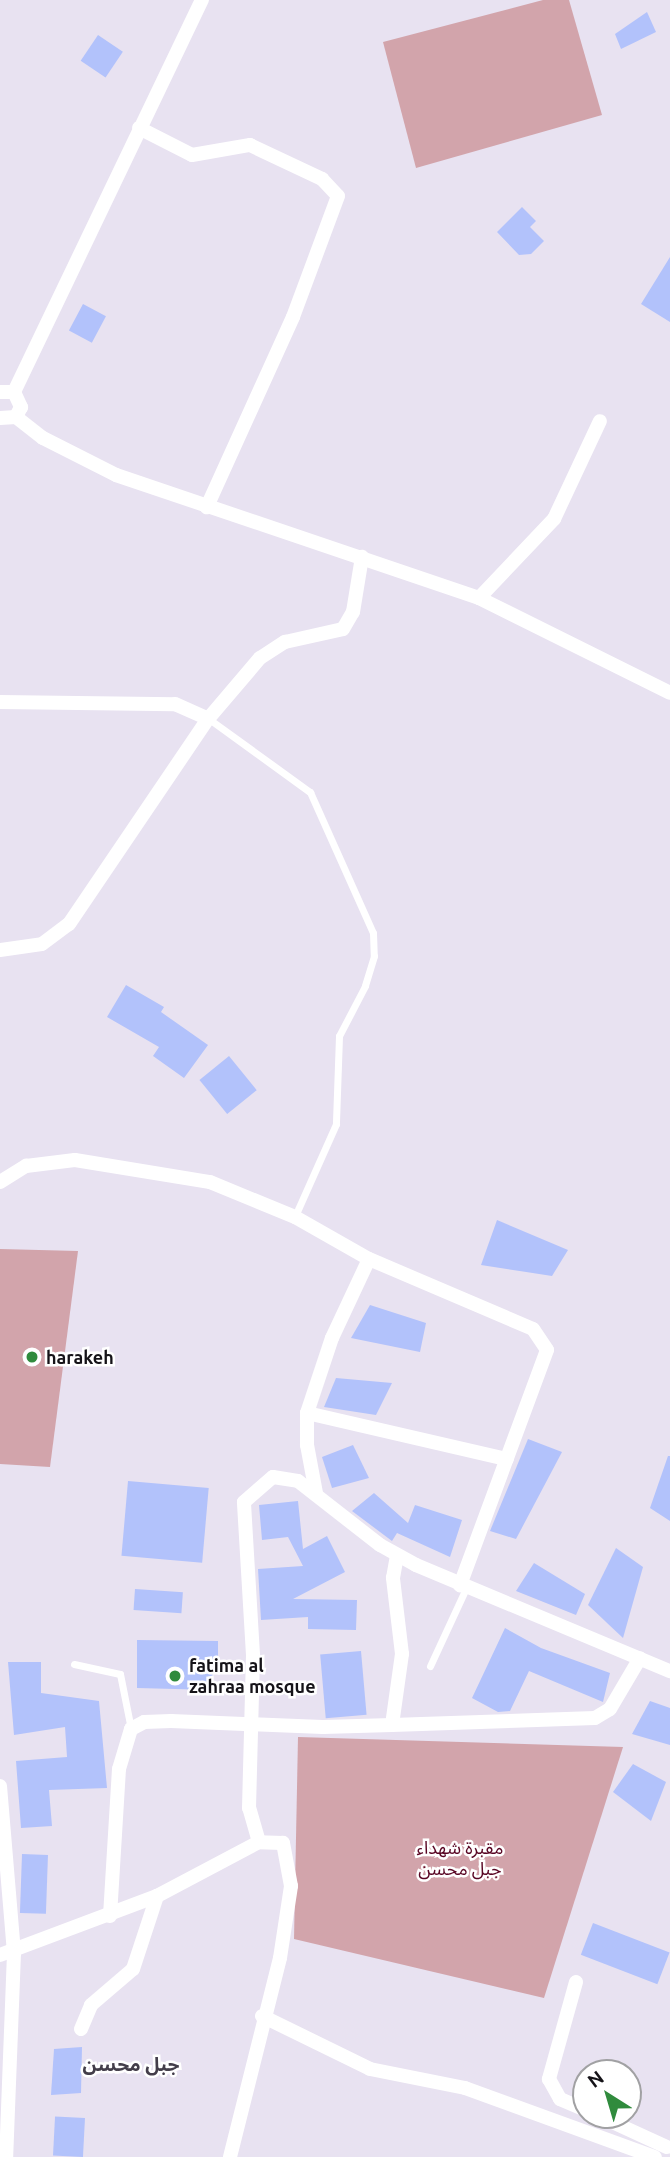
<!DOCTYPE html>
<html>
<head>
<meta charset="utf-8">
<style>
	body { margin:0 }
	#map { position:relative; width:670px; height:2157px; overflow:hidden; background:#e8e2f1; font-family:Ubuntu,"Noto Sans Arabic",sans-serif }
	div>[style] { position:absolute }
	.green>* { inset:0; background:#d2a4ab }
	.building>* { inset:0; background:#b2c2fb; transform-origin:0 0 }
	.lane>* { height:7px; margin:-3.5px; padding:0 3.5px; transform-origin:3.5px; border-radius:3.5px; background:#fff }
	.street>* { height:14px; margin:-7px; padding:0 7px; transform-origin:7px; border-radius:7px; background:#fff }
	.dots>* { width:19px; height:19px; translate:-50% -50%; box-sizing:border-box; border:4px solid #fff; border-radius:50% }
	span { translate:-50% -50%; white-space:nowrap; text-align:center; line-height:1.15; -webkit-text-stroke:5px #fff; paint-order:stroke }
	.poi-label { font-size:18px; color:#151318; font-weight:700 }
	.left { translate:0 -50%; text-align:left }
	.park-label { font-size:18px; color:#580523 }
	.neighbourhood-label { font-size:19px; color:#433e4a; font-weight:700 }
	.north { position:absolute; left:572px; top:2059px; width:70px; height:70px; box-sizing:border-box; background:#fff; border:2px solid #a1a1a3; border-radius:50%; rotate:323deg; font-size:19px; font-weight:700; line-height:28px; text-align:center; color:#151318 }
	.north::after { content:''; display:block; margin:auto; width:24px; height:32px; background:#308b3d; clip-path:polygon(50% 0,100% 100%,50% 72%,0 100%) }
</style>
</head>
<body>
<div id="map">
	<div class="green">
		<i style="clip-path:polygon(543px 0,569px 0,602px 115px,416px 168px,383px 42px)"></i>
		<i style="clip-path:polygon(0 1249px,78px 1251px,50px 1467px,0 1464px)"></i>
		<i style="clip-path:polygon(298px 1737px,623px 1747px,544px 1998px,294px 1939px)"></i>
	</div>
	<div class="building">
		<i style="clip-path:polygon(647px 12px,656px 32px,621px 49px,615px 34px)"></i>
		<i style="left:98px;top:35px;width:30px;height:31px;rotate:34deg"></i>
		<i style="clip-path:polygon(522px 207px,536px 221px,530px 227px,544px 241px,531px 254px,519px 255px,497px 232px)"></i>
		<i style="clip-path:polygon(670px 257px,670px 322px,641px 304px)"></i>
		<i style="left:83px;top:304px;width:26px;height:30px;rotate:28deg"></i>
		<i style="clip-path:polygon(126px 985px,164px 1007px,161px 1012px,208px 1045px,184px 1078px,153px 1056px,159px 1047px,107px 1017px)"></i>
		<i style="left:229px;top:1056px;width:44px;height:38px;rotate:51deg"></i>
		<i style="clip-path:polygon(497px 1220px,568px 1250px,552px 1276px,481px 1265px)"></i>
		<i style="clip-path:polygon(370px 1305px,426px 1323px,420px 1352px,351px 1338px)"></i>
		<i style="clip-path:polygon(336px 1378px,392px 1383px,376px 1415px,324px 1407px)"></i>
		<i style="clip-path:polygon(528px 1439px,562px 1452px,516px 1539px,490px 1531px)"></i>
		<i style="clip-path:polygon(353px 1445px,369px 1478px,332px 1488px,322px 1457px)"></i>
		<i style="clip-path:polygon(668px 1456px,670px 1456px,670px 1521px,650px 1508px)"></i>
		<i style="left:128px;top:1481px;width:81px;height:75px;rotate:5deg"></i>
		<i style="clip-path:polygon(374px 1493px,408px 1523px,415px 1505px,462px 1520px,450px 1557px,397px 1533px,392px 1541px,352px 1511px)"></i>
		<i style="clip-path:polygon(298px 1501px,303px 1549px,327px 1536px,345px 1572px,293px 1599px,357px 1600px,356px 1630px,308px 1629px,308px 1617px,261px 1620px,258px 1569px,303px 1566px,288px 1537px,262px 1540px,259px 1505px)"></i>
		<i style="clip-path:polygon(616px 1548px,643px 1567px,623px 1638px,588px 1605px)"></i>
		<i style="clip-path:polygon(534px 1563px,585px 1594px,576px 1615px,516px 1591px)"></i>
		<i style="left:135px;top:1589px;width:48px;height:21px;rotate:4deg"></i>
		<i style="clip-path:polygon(505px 1628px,541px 1648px,610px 1673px,603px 1702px,529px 1671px,510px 1711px,498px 1712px,472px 1698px)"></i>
		<i style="clip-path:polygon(137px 1640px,218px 1641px,218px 1658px,212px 1661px,213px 1690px,137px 1688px)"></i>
		<i style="left:361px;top:1651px;width:64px;height:41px;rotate:85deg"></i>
		<i style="clip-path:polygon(8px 1662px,41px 1662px,41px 1693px,99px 1701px,107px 1788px,49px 1790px,52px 1826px,21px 1828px,16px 1761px,67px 1757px,65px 1727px,14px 1735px)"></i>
		<i style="clip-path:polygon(650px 1701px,670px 1708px,670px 1745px,632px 1734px)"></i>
		<i style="clip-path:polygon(633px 1764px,666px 1782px,651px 1821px,613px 1792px)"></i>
		<i style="left:22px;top:1854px;width:26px;height:59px;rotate:2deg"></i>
		<i style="left:593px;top:1923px;width:82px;height:34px;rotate:21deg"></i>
		<i style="clip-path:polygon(82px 2047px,81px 2093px,51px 2095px,54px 2049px)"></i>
		<i style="left:85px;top:2118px;width:39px;height:30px;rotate:93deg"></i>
	</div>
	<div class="lane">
		<i style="left:209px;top:719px;width:125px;rotate:35.9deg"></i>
		<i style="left:310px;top:792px;width:154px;rotate:65.9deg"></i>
		<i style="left:373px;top:933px;width:23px;rotate:88deg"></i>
		<i style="left:374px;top:956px;width:31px;rotate:107deg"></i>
		<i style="left:365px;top:986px;width:56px;rotate:117.5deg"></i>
		<i style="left:339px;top:1036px;width:88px;rotate:92deg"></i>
		<i style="left:336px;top:1124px;width:101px;rotate:114deg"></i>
		<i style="left:74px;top:1664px;width:47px;rotate:12.3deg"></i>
		<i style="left:120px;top:1674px;width:56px;rotate:78.7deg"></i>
		<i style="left:430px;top:1666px;width:86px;rotate:-65.2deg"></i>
	</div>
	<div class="street">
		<i style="left:139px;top:128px;width:59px;rotate:27deg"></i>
		<i style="left:192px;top:155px;width:59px;rotate:-9.8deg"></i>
		<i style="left:250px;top:145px;width:80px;rotate:25.3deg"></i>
		<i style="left:322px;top:179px;width:23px;rotate:47deg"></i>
		<i style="left:338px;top:196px;width:129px;rotate:110.4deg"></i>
		<i style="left:293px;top:317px;width:209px;rotate:114.4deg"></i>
		<i style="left:0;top:392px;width:14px"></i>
		<i style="left:14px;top:392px;width:17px;rotate:65deg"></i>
		<i style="left:21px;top:407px;width:11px;rotate:117deg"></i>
		<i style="left:16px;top:417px;width:16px;rotate:176deg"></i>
		<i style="left:14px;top:392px;width:435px;rotate:-64.4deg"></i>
		<i style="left:16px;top:417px;width:34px;rotate:38deg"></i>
		<i style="left:43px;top:438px;width:82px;rotate:26.9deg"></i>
		<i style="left:116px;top:475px;width:383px;rotate:18.7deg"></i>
		<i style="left:479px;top:598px;width:213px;rotate:26.4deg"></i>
		<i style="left:479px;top:598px;width:109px;rotate:-46.5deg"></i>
		<i style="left:554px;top:519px;width:108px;rotate:-64.9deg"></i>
		<i style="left:0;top:702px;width:175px;rotate:0.7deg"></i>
		<i style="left:175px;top:704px;width:36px;rotate:24deg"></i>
		<i style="left:0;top:950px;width:42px;rotate:-8.1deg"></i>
		<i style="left:42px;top:944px;width:34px;rotate:-37deg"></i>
		<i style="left:69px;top:924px;width:248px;rotate:-55.9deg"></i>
		<i style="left:208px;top:719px;width:80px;rotate:-49.6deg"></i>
		<i style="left:260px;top:658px;width:30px;rotate:-33deg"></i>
		<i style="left:285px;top:642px;width:59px;rotate:-12.6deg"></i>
		<i style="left:343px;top:629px;width:20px;rotate:-60deg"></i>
		<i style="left:353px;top:612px;width:56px;rotate:-80.7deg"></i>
		<i style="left:0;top:1182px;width:31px;rotate:-32deg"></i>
		<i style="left:26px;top:1166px;width:49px;rotate:-7deg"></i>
		<i style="left:75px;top:1160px;width:137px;rotate:9.3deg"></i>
		<i style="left:210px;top:1182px;width:92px;rotate:22.4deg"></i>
		<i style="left:295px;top:1217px;width:85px;rotate:29.6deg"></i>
		<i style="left:369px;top:1259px;width:178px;rotate:23.1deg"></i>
		<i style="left:533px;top:1329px;width:25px;rotate:56deg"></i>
		<i style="left:547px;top:1350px;width:251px;rotate:110.3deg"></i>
		<i style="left:307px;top:1413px;width:205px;rotate:13deg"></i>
		<i style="left:316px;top:1493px;width:49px;rotate:-100.6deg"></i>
		<i style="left:307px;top:1445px;width:32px;rotate:-90deg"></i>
		<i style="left:307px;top:1413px;width:79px;rotate:-71.6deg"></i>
		<i style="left:332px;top:1338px;width:87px;rotate:-64.9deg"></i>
		<i style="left:392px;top:1725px;width:203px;rotate:-2deg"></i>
		<i style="left:595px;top:1718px;width:17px;rotate:-31deg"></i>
		<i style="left:610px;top:1709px;width:59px;rotate:-59.5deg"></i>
		<i style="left:0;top:1786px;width:168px;rotate:85.2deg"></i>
		<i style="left:14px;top:1953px;width:204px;rotate:92.2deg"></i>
		<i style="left:110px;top:1916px;width:147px;rotate:-86.5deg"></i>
		<i style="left:119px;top:1769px;width:42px;rotate:-73.3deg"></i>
		<i style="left:131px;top:1729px;width:15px;rotate:-28deg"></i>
		<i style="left:144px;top:1722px;width:27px;rotate:-2deg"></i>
		<i style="left:171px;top:1721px;width:152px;rotate:2.3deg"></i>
		<i style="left:323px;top:1727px;width:69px;rotate:-1.7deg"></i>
		<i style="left:392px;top:1725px;width:72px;rotate:-82deg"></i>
		<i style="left:402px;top:1654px;width:77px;rotate:-96.8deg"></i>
		<i style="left:393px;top:1578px;width:23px;rotate:-80deg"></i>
		<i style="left:0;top:1955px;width:168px;rotate:-20.6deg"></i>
		<i style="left:157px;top:1896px;width:115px;rotate:-27.9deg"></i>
		<i style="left:576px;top:1982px;width:101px;rotate:105.6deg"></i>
		<i style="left:549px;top:2079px;width:23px;rotate:61deg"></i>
		<i style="left:560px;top:2099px;width:28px;rotate:23deg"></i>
		<i style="left:262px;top:2016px;width:120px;rotate:26.1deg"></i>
		<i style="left:370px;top:2069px;width:97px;rotate:11.3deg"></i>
		<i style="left:465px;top:2088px;width:202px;rotate:20deg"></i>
		<i style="left:81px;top:2029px;width:26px;rotate:-67deg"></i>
		<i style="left:91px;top:2005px;width:55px;rotate:-40.6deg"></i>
		<i style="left:133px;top:1969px;width:77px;rotate:-71.8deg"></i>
		<i style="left:597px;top:2115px;width:77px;rotate:24.6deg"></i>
		<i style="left:230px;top:2157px;width:205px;rotate:-75.9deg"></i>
		<i style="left:280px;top:1958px;width:73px;rotate:-81.3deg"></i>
		<i style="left:291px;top:1886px;width:44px;rotate:-100.5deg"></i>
		<i style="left:283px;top:1843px;width:24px;rotate:-178deg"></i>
		<i style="left:259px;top:1842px;width:35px;rotate:-106deg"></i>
		<i style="left:249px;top:1808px;width:153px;rotate:-88.5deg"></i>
		<i style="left:253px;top:1655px;width:153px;rotate:-93.4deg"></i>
		<i style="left:244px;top:1502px;width:38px;rotate:-41deg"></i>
		<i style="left:273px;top:1477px;width:25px;rotate:9deg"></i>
		<i style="left:298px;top:1481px;width:104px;rotate:38deg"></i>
		<i style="left:380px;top:1545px;width:41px;rotate:29.1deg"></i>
		<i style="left:416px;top:1565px;width:275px;rotate:22.7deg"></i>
	</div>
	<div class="dots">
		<i style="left:32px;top:1357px;background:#308b3d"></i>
		<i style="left:175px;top:1676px;background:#308b3d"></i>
	</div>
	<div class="poi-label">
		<span class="left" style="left:46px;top:1357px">harakeh</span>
		<span class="left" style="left:189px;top:1676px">fatima al<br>zahraa mosque</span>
	</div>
	<div class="park-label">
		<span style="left:460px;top:1858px">مقبرة شهداء<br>جبل محسن</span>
	</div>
	<div class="neighbourhood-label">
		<span style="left:131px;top:2065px">جبل محسن</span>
	</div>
	<div class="north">N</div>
</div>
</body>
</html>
